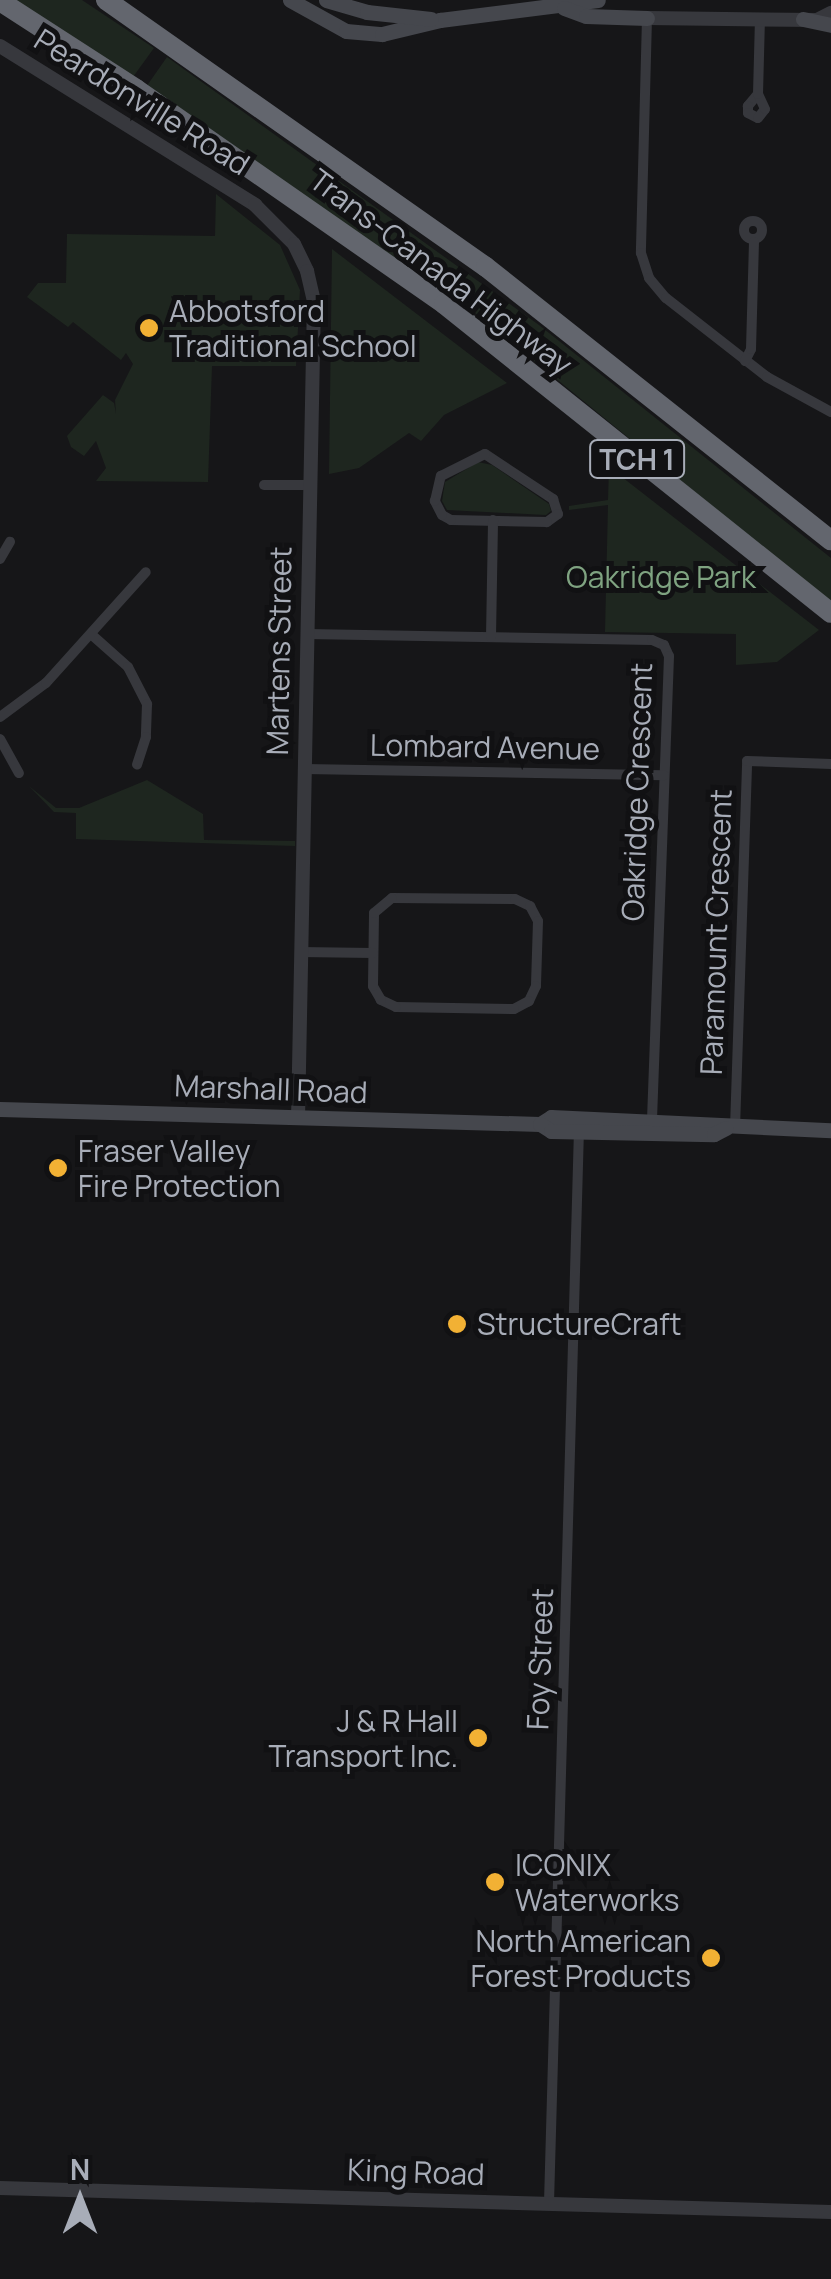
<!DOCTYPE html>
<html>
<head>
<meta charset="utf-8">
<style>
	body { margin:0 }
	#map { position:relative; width:831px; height:2279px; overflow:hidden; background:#161618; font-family:Manrope,sans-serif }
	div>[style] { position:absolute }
	.green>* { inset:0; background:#1e261f }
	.minor>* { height:10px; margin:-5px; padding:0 5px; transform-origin:5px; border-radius:5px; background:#37383d }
	.minor>.ring { margin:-5px; padding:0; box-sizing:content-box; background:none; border:10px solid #37383d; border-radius:50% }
	.tertiary>* { height:14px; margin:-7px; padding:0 7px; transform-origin:7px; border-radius:7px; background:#37383d }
	.secondary>* { height:15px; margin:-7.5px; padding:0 7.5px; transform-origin:7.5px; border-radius:7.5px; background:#45474d }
	.motorway>* { height:20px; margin:-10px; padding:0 10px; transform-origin:10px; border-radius:10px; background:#63666e }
	.dots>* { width:28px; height:28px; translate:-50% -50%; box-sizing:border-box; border:5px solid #111113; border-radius:50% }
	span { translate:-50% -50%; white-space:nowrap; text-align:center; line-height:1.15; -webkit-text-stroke:10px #111113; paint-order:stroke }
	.shield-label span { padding:2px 8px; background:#111113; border:2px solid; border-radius:8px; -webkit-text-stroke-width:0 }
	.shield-label { font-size:28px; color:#a8adb8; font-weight:700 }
	.street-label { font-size:30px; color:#a8adb8 }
	.poi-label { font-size:30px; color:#a8adb8 }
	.left { translate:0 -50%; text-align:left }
	.right { translate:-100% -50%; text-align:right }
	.park-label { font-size:30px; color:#7fa381 }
	.north { position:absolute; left:30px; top:2149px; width:100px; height:100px; -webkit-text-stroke:8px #111113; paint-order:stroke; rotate:0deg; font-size:28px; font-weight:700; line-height:40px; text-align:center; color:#a8adb8 }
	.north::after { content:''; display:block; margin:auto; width:35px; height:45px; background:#a8adb8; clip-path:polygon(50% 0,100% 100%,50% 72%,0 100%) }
</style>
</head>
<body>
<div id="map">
	<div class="green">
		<i style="clip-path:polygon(15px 0,82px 0,154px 48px,133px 77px)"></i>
		<i style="clip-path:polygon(167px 57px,539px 325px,831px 558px,831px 603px,478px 315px,146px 87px)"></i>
		<i style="clip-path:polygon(216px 194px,280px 245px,300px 290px,296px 366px,212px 366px,208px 482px,96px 481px,106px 468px,96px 441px,84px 456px,71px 447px,67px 436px,103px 395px,114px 403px,116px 414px,115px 400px,133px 364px,126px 353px,121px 360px,73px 322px,68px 327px,27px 297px,38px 283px,66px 283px,67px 234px,215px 236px)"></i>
		<i style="clip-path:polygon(332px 249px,507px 383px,444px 415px,421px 441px,409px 433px,359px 468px,329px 474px)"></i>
		<i style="clip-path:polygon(478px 462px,492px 465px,549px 504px,551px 511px,546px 515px,447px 510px,442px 501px,445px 482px)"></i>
		<i style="clip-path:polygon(609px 467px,819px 630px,777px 662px,736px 665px,736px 634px,605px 632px,608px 505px,569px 510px,569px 506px,608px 500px)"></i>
		<i style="clip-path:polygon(147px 780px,203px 814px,204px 840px,295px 841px,295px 846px,76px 839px,76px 813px,54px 812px,29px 786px,56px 808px,79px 808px)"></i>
	</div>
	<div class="minor">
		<i style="left:647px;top:18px;width:235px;rotate:91.5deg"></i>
		<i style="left:641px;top:253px;width:26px;rotate:72deg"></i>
		<i style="left:649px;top:278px;width:26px;rotate:50deg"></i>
		<i style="left:666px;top:298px;width:128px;rotate:38deg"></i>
		<i style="left:767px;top:377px;width:73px;rotate:28.7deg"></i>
		<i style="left:758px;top:94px;width:16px;rotate:130deg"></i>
		<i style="left:748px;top:106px;width:7px;rotate:90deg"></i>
		<i style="left:748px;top:113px;width:11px;rotate:27deg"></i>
		<i style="left:758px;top:118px;width:11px;rotate:-52deg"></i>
		<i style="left:765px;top:109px;width:17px;rotate:-115deg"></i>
		<i style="left:758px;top:94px;width:75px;rotate:-88.5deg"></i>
		<i class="ring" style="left:744px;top:221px;width:8px;height:8px"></i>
		<i style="left:745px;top:361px;width:13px;rotate:-63deg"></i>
		<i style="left:751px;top:349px;width:107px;rotate:-88.4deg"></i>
		<i style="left:485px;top:454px;width:82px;rotate:33.5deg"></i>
		<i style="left:553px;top:499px;width:16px;rotate:72deg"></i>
		<i style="left:558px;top:514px;width:14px;rotate:144deg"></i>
		<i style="left:547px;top:522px;width:96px;rotate:-178.8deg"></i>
		<i style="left:451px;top:520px;width:10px;rotate:-151deg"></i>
		<i style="left:442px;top:515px;width:16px;rotate:-117deg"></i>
		<i style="left:435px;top:501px;width:26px;rotate:-77deg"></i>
		<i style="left:441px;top:476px;width:49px;rotate:-26.6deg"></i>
		<i style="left:264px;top:485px;width:46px"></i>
		<i style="left:0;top:559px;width:20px;rotate:-60deg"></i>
		<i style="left:307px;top:634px;width:345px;rotate:1deg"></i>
		<i style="left:652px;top:640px;width:13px;rotate:23deg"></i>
		<i style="left:664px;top:645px;width:12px;rotate:66deg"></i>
		<i style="left:669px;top:656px;width:464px;rotate:92.1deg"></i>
		<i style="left:92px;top:635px;width:48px;rotate:41.6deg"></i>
		<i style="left:128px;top:667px;width:42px;rotate:62.8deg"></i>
		<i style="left:147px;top:704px;width:33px;rotate:92deg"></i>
		<i style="left:146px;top:737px;width:29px;rotate:108deg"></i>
		<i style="left:491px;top:637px;width:117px;rotate:-89deg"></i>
		<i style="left:0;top:717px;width:57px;rotate:-36.5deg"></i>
		<i style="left:46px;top:683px;width:149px;rotate:-48deg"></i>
		<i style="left:0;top:739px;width:39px;rotate:61deg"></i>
		<i style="left:305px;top:769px;width:359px;rotate:1deg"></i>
		<i style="left:392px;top:898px;width:123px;rotate:0.5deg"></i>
		<i style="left:515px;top:899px;width:17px;rotate:25deg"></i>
		<i style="left:530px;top:906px;width:17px;rotate:62deg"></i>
		<i style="left:538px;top:921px;width:65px;rotate:91.8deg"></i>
		<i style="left:536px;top:986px;width:17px;rotate:115deg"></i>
		<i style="left:529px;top:1001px;width:17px;rotate:152deg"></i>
		<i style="left:514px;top:1009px;width:118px;rotate:-179deg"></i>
		<i style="left:396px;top:1007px;width:17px;rotate:-155deg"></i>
		<i style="left:381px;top:1000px;width:16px;rotate:-120deg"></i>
		<i style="left:373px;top:986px;width:73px;rotate:-89.2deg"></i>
		<i style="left:374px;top:913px;width:23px;rotate:-40deg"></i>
		<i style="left:300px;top:952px;width:73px;rotate:0.8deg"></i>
		<i style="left:735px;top:1128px;width:367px;rotate:-88.1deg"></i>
		<i style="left:747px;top:761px;width:84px;rotate:2deg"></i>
		<i style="left:549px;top:2203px;width:1074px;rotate:-88.4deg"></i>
	</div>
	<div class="tertiary">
		<i style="left:647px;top:18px;width:170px;rotate:0.7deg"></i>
		<i style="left:817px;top:20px;width:16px;rotate:-27deg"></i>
		<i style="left:0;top:46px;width:301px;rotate:31.9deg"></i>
		<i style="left:255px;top:205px;width:55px;rotate:45deg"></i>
		<i style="left:294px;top:244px;width:30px;rotate:64deg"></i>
		<i style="left:307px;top:271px;width:31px;rotate:77deg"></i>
		<i style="left:314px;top:301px;width:817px;rotate:91.12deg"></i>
		<i style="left:0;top:2188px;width:831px;rotate:1.65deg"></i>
	</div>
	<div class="secondary">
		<i style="left:290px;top:0;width:64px;rotate:29deg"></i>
		<i style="left:346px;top:31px;width:36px;rotate:5deg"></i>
		<i style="left:382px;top:34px;width:60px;rotate:-13.6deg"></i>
		<i style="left:440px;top:20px;width:159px;rotate:-7.2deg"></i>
		<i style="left:326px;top:0;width:43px;rotate:16.3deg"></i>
		<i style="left:367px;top:12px;width:64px;rotate:6.2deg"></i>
		<i style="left:564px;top:8px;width:23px;rotate:20deg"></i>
		<i style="left:586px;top:16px;width:61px;rotate:1.9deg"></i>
		<i style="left:803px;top:19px;width:29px;rotate:12deg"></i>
		<i style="left:0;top:1109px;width:540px;rotate:1.59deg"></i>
		<i style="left:540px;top:1124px;width:13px;rotate:-32deg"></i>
		<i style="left:551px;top:1117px;width:280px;rotate:2.7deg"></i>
		<i style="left:540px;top:1124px;width:13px;rotate:32deg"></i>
		<i style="left:551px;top:1131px;width:163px;rotate:1.1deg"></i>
		<i style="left:714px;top:1134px;width:13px;rotate:-27deg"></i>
	</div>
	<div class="motorway">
		<i style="left:106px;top:0;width:464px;rotate:35.1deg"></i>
		<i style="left:486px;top:267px;width:440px;rotate:38.4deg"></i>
		<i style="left:0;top:1px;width:162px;rotate:32.9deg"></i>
		<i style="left:136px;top:89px;width:376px;rotate:34.9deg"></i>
		<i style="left:444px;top:304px;width:495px;rotate:38.6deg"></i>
	</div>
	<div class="dots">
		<i style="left:149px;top:328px;background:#f2b134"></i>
		<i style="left:58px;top:1168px;background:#f2b134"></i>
		<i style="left:457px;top:1324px;background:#f2b134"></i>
		<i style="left:478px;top:1738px;background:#f2b134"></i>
		<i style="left:495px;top:1882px;background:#f2b134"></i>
		<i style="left:711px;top:1958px;background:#f2b134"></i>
	</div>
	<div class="shield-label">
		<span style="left:637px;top:459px">TCH 1</span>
	</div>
	<div class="street-label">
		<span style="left:142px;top:102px;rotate:32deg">Peardonville Road</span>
		<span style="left:441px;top:272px;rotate:37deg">Trans-Canada Highway</span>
		<span style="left:279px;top:651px;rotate:-89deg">Martens Street</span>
		<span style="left:485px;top:747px;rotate:1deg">Lombard Avenue</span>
		<span style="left:637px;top:792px;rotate:-88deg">Oakridge Crescent</span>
		<span style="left:716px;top:932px;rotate:-88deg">Paramount Crescent</span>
		<span style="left:271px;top:1089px;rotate:2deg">Marshall Road</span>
		<span style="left:540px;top:1659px;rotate:-88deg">Foy Street</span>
		<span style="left:416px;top:2172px;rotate:2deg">King Road</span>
	</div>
	<div class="poi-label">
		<span class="left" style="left:169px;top:328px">Abbotsford<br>Traditional School</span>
		<span class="left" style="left:78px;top:1168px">Fraser Valley<br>Fire Protection</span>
		<span class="left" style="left:477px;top:1324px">StructureCraft</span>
		<span class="right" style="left:458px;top:1738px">J &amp; R Hall<br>Transport Inc.</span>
		<span class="left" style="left:515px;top:1882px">ICONIX<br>Waterworks</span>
		<span class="right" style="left:691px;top:1958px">North American<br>Forest Products</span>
	</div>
	<div class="park-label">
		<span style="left:661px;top:577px">Oakridge Park</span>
	</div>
	<div class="north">N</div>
</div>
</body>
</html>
